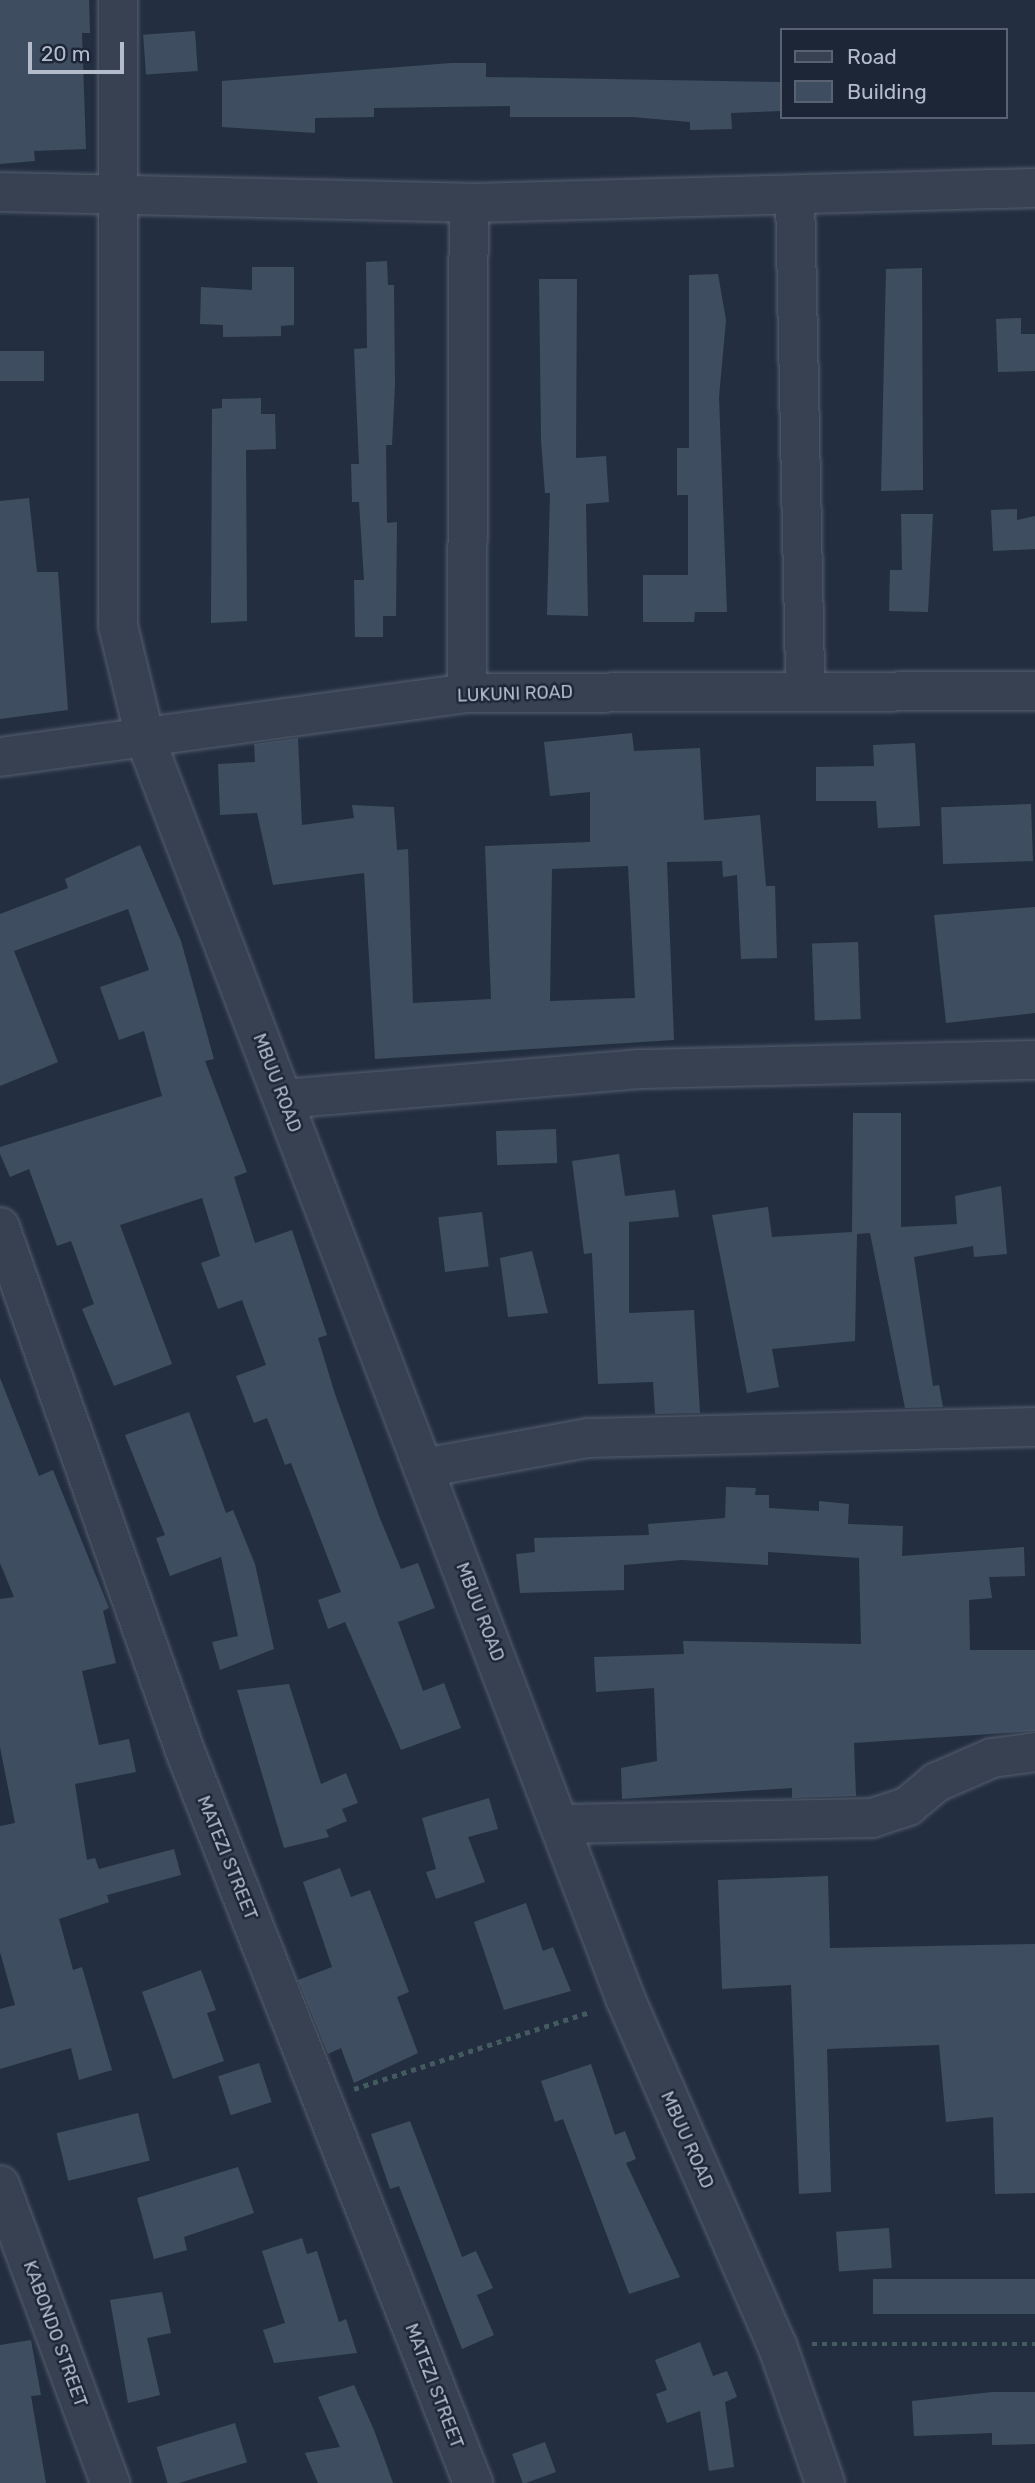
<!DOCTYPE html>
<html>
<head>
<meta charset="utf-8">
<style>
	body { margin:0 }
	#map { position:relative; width:1035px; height:2483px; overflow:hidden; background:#232f41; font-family:Rubik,sans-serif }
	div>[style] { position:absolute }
	.building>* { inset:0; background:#3f4d61; transform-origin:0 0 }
	.path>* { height:4.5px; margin-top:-2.25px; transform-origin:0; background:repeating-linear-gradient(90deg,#435b5f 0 5px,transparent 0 10px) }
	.roads { filter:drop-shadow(0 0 2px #555f6e) drop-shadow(0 0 2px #555f6e) }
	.minor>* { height:38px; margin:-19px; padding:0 19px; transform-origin:19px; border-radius:19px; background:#374151 }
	span { translate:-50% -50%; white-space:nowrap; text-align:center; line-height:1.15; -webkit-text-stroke:5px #1c2636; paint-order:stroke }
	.street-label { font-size:18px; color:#b4bccb }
	.legend { position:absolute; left:780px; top:28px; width:228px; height:91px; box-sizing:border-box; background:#1c2636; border:2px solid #596272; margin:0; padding:9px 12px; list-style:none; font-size:21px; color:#b4bccb }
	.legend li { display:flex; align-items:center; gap:14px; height:35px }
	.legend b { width:35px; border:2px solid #596272 }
	.scale { position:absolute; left:28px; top:42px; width:96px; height:32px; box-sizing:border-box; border:4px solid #b4bccb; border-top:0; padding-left:9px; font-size:21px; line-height:24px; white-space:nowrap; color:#b4bccb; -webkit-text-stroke:5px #1c2636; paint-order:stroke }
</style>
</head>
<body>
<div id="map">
	<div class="building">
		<i style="clip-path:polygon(0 0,89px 0,90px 33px,82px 33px,86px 149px,34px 151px,35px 161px,0 164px)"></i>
		<i style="left:195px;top:31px;width:40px;height:52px;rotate:86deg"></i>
		<i style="clip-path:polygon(451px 63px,486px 63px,486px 77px,781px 82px,781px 111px,731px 113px,732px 129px,690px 130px,690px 122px,632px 117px,510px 117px,510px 106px,374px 108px,374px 117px,315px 118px,315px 133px,222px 127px,222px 81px)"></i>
		<i style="clip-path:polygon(387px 261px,388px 285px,394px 285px,395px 385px,392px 445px,386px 445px,387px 523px,397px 522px,396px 616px,383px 616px,383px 637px,355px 637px,354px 580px,364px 580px,359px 502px,352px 502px,351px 464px,359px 464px,354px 349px,367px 348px,366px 262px)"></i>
		<i style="clip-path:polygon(252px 267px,294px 267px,294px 325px,281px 326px,281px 336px,223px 337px,223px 325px,200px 324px,201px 287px,252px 290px)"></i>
		<i style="clip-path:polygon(922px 268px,923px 490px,881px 491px,886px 269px)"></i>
		<i style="clip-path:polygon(718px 274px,726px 320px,719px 397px,727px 612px,695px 612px,694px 622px,643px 622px,643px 575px,688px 575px,688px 495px,677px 495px,677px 448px,689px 448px,689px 275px)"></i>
		<i style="clip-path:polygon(539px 279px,577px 279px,576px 458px,606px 456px,609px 502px,586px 504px,588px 616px,547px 615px,550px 493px,545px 493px,541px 440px)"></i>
		<i style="clip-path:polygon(1021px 318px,1021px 334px,1035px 334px,1035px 371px,998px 372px,996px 319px)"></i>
		<i style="left:44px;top:351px;width:30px;height:44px;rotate:90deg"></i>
		<i style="clip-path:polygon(261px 398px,261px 414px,275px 414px,276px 449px,246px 450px,247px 621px,211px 623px,212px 409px,222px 408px,222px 399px)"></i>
		<i style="clip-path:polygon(29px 498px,37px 572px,58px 572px,68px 710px,0 719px,0 501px)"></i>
		<i style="clip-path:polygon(1017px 509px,1017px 520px,1035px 516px,1035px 549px,993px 551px,991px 510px)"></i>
		<i style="clip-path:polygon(901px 514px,933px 514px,928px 612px,889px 611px,890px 570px,902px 570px)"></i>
		<i style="clip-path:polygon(evenodd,632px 733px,634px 751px,700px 748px,704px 820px,760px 815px,766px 886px,775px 886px,777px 958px,741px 959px,737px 875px,723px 877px,722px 861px,667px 862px,674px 1040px,375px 1059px,364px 873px,273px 885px,257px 813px,220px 815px,218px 764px,255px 762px,254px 744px,298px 738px,302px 825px,354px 818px,352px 805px,394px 807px,397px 850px,408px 849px,413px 1003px,491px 999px,485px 846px,590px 842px,590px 792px,550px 796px,544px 742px,632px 733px,628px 866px,635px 998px,550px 1001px,552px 869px,628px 866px)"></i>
		<i style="clip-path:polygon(915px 743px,920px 826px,878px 828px,876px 801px,816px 801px,816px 767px,874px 766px,873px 745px)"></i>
		<i style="left:1031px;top:804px;width:57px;height:90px;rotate:88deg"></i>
		<i style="clip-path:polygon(140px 845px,181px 941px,214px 1059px,205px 1061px,247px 1172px,234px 1177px,255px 1243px,292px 1230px,327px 1335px,318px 1338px,335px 1394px,379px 1516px,401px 1569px,418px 1563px,435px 1608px,398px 1622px,423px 1691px,444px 1683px,461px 1728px,401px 1750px,345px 1622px,328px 1629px,318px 1600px,341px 1592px,291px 1463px,285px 1465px,267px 1418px,254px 1423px,236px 1376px,266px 1365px,242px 1300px,218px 1309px,201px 1263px,220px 1256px,202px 1198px,120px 1225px,172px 1364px,114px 1386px,82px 1309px,94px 1304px,71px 1241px,57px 1246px,29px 1169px,10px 1177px,0 1154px,0 1147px,162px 1096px,144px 1031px,119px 1040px,100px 987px,149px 970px,128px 909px,14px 951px,58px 1062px,0 1086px,0 914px,68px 888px,65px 879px)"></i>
		<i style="clip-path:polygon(1035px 907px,1035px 1013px,946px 1023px,934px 915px)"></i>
		<i style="left:858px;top:942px;width:77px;height:46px;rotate:88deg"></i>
		<i style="clip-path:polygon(853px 1113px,901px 1113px,901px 1227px,957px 1224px,955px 1196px,1001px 1186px,1007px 1254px,974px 1257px,973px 1246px,914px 1257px,933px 1386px,939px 1385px,943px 1407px,905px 1408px,870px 1233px,857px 1234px,855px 1341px,772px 1349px,779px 1387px,747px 1393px,712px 1215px,768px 1207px,772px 1237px,852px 1232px)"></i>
		<i style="left:556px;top:1129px;width:34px;height:60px;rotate:88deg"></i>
		<i style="clip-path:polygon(619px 1154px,625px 1196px,675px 1190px,679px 1217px,629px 1222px,629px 1313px,694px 1310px,700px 1413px,655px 1414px,653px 1382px,598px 1384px,592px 1253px,584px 1254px,572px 1161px)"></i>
		<i style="left:482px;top:1212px;width:55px;height:44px;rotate:83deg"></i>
		<i style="clip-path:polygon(532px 1251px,548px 1313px,508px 1317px,500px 1258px)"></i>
		<i style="clip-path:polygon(0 1378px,39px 1476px,53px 1470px,109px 1608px,103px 1611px,116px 1663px,82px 1671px,99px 1745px,129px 1739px,136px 1772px,75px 1784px,87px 1860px,95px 1858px,99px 1869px,174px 1849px,181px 1875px,107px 1895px,109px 1902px,59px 1919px,73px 1970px,82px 1967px,112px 2070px,79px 2080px,71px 2048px,0 2069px,0 2009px,15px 2005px,0 1952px,0 1826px,15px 1823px,0 1747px,0 1599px,14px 1597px,0 1563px)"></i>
		<i style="clip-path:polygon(189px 1412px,226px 1513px,233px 1510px,255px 1564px,274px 1649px,220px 1670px,212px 1642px,238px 1636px,221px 1557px,170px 1576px,156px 1538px,165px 1535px,125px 1435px)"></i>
		<i style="clip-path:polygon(726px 1487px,756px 1488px,755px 1495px,769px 1495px,769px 1508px,819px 1511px,819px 1501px,849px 1504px,848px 1524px,903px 1526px,902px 1556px,1024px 1547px,1025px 1576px,989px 1577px,992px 1598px,969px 1600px,970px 1650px,1035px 1650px,1035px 1731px,854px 1743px,856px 1796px,792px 1798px,792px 1788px,622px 1799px,621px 1768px,657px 1761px,654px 1688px,596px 1692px,594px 1657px,684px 1654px,683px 1641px,861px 1644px,859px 1558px,768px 1552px,768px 1565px,682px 1560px,624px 1565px,624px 1590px,520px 1593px,516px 1554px,535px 1552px,534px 1538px,649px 1535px,648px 1524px,725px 1518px)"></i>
		<i style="clip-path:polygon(289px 1684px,321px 1784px,346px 1773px,358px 1803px,342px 1809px,347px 1821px,326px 1830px,329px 1837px,284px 1848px,237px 1690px)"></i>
		<i style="clip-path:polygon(489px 1798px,498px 1829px,468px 1837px,485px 1882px,436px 1899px,426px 1872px,436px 1869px,422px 1818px)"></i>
		<i style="clip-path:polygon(340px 1868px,351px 1897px,370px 1890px,409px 1992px,397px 1997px,418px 2053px,354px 2083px,341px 2048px,328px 2054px,298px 1980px,332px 1967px,303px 1882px)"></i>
		<i style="clip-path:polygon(828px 1876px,830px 1948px,1035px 1944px,1035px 2193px,995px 2194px,993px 2117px,946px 2122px,939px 2045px,827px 2049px,831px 2192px,799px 2194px,791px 1985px,722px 1989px,718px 1880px)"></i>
		<i style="clip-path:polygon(526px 1903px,543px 1951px,553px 1947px,571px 1991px,504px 2010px,474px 1922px)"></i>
		<i style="clip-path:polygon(201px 1970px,216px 2010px,207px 2013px,224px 2061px,173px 2079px,142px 1992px)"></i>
		<i style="left:259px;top:2063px;width:41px;height:43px;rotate:72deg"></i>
		<i style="clip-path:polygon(591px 2064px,615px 2135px,625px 2131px,636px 2159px,626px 2163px,680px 2277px,629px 2294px,563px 2119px,555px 2122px,541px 2081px)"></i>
		<i style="left:138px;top:2113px;width:49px;height:84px;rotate:76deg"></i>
		<i style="clip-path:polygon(410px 2121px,462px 2257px,476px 2251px,493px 2288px,477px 2295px,494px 2335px,462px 2349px,399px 2186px,390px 2189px,371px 2134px)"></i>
		<i style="clip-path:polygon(238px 2167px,254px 2213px,184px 2237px,187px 2250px,154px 2259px,137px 2198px)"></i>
		<i style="left:889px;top:2228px;width:40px;height:53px;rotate:86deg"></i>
		<i style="clip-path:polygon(302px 2238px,307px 2254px,317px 2251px,339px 2322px,346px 2319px,357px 2353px,274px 2363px,263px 2330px,285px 2323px,262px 2251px)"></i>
		<i style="left:1035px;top:2279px;width:35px;height:162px;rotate:90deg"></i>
		<i style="clip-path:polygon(162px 2292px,171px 2333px,147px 2338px,160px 2395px,128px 2403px,110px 2300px)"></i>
		<i style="clip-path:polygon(31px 2340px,41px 2395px,31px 2396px,46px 2483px,0 2483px,0 2345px)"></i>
		<i style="clip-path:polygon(700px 2342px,713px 2376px,727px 2371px,737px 2397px,725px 2402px,734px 2467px,709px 2471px,700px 2411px,667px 2423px,656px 2394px,667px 2390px,655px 2360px)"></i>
		<i style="clip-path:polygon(354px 2385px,374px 2430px,393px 2483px,318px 2483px,305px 2453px,340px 2447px,318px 2397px)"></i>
		<i style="clip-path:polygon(992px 2392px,1035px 2392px,1035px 2444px,992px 2445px,992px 2433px,914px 2436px,912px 2401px)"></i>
		<i style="left:235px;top:2423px;width:41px;height:82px;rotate:73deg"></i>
		<i style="left:545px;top:2442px;width:32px;height:35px;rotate:70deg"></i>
	</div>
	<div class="path">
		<i style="left:354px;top:2089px;width:250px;rotate:-18.1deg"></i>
		<i style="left:812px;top:2344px;width:223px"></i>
	</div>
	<div class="roads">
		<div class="minor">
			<i style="left:118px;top:0;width:626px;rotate:90deg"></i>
			<i style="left:118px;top:626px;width:115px;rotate:76.4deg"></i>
			<i style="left:145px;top:738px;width:1351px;rotate:69.14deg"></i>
			<i style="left:626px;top:2000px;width:377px;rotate:66.4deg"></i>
			<i style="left:777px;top:2345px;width:146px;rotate:70.8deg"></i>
			<i style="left:0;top:192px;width:469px;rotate:1.3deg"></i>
			<i style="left:469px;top:203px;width:566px;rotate:-1.52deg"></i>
			<i style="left:795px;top:196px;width:493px;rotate:88.8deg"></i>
			<i style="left:467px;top:693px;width:490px;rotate:-89.8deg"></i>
			<i style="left:0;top:757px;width:471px;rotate:-7.8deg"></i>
			<i style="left:467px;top:693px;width:568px;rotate:-0.2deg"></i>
			<i style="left:283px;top:1099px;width:358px;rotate:-4.8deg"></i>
			<i style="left:640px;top:1069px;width:395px;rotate:-1.3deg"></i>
			<i style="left:0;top:1227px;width:556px;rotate:70.55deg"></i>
			<i style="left:185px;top:1751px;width:787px;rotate:68.52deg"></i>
			<i style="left:424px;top:1468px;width:167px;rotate:-10.4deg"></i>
			<i style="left:588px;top:1438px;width:447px;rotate:-1.4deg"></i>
			<i style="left:563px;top:1824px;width:309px;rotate:-1.1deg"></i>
			<i style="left:872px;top:1818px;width:38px;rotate:-18deg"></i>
			<i style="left:908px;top:1806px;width:38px;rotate:-40deg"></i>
			<i style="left:937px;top:1782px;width:60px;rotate:-23.6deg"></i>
			<i style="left:992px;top:1758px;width:43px;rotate:-7.9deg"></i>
			<i style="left:0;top:2185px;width:318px;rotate:69.7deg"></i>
		</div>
	</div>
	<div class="street-label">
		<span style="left:515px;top:694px;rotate:-2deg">LUKUNI ROAD</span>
		<span style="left:277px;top:1083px;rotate:69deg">MBUU ROAD</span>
		<span style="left:480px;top:1612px;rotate:69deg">MBUU ROAD</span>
		<span style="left:227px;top:1858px;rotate:68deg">MATEZI STREET</span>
		<span style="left:687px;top:2140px;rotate:66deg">MBUU ROAD</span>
		<span style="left:55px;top:2334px;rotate:70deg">KABONDO STREET</span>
		<span style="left:434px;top:2386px;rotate:69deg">MATEZI STREET</span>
	</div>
	<ul class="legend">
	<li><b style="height:9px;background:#374151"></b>Road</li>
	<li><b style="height:19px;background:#3f4d61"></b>Building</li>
	</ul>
	<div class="scale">20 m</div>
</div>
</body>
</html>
